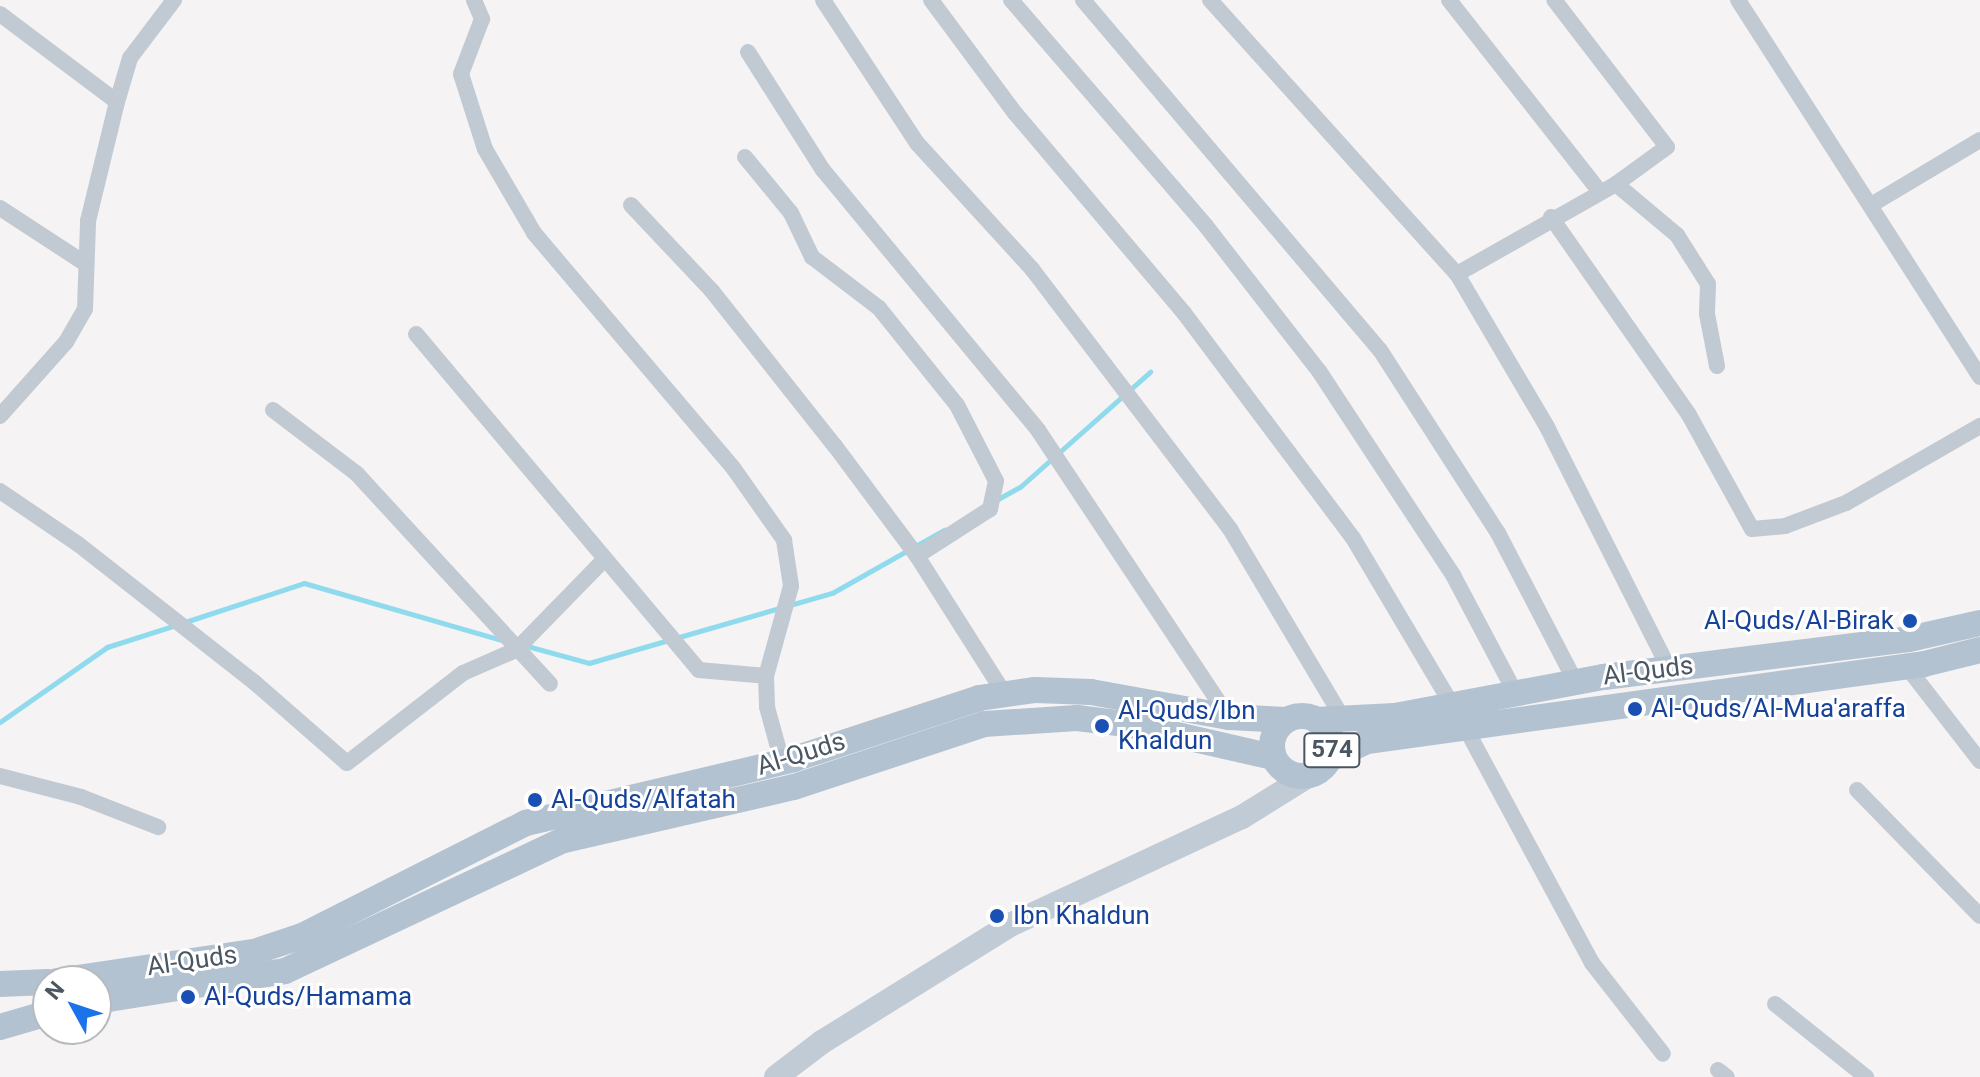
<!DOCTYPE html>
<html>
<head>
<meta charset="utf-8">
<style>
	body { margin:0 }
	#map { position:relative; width:1980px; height:1077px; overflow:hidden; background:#f5f3f3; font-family:Roboto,sans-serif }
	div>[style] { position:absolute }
	.stream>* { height:5px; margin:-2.5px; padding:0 2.5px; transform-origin:2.5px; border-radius:2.5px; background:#90daee }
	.street>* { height:16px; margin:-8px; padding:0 8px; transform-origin:8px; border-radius:8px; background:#c1cad2 }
	.secondary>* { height:24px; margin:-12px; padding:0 12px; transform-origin:12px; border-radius:12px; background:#c1cbd6 }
	.primary>* { height:26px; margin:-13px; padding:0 13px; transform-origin:13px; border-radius:13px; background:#b3c2d1 }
	.primary>.ring { margin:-13px; padding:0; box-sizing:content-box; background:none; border:26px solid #b3c2d1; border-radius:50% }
	.dots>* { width:22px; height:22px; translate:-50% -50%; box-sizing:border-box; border:4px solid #fff; border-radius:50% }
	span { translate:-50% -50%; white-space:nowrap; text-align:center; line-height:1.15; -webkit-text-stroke:6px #fff; paint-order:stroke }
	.shield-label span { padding:2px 6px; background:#fff; border:2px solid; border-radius:6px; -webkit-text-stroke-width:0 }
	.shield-label { font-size:24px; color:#4a5661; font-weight:700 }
	.transit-label { font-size:26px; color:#164399 }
	.right { translate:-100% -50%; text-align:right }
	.left { translate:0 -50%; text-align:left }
	.street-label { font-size:26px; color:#4a5661 }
	.north { position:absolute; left:32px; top:965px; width:80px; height:80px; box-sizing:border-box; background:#fff; border:2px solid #b7bbc0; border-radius:50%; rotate:310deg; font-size:22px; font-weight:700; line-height:32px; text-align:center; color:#4a5661 }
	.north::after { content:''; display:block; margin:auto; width:28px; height:36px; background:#1a73e8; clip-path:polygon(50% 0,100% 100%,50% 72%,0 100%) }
</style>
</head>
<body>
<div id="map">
	<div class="stream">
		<i style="left:998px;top:499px;width:25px;rotate:-29deg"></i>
		<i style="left:1020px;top:487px;width:174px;rotate:-41.5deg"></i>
		<i style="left:185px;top:622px;width:125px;rotate:-18.1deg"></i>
		<i style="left:304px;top:583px;width:205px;rotate:16.1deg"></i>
		<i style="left:527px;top:646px;width:64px;rotate:15.3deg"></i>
		<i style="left:589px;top:663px;width:253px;rotate:-16.1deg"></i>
		<i style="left:832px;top:593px;width:129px;rotate:-29.4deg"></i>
		<i style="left:0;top:722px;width:131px;rotate:-35deg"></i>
		<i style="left:107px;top:647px;width:72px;rotate:-17.7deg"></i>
	</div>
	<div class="street">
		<i style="left:474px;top:0;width:21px;rotate:67deg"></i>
		<i style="left:482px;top:19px;width:59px;rotate:110.9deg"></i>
		<i style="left:461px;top:74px;width:79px;rotate:72.3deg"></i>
		<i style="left:485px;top:149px;width:97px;rotate:59.7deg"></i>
		<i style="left:534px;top:233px;width:309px;rotate:49.7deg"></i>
		<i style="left:734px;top:469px;width:87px;rotate:54.8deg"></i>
		<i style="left:784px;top:540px;width:47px;rotate:81.3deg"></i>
		<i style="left:791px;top:586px;width:93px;rotate:105.5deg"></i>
		<i style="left:766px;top:676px;width:31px;rotate:88deg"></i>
		<i style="left:767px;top:707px;width:57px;rotate:74.7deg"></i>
		<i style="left:823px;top:0;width:171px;rotate:56.7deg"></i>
		<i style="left:917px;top:143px;width:171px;rotate:47.6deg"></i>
		<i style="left:1032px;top:269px;width:327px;rotate:52.7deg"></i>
		<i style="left:1230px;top:529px;width:225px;rotate:59.2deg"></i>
		<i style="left:931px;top:0;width:141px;rotate:53.4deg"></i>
		<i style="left:1015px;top:113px;width:262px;rotate:49.8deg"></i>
		<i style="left:1184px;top:313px;width:281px;rotate:53.1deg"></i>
		<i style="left:1353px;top:538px;width:194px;rotate:59.3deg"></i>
		<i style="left:1011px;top:0;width:298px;rotate:49.2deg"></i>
		<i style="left:1206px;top:226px;width:184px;rotate:52.1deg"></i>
		<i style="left:1319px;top:371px;width:244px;rotate:56.7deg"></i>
		<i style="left:1453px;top:575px;width:132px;rotate:62.1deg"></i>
		<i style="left:1083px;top:0;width:459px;rotate:49.7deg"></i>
		<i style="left:1380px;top:350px;width:218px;rotate:57.2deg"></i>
		<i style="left:1498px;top:533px;width:167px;rotate:62.5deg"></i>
		<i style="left:1210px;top:0;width:369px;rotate:48deg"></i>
		<i style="left:1457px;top:274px;width:178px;rotate:59.5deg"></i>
		<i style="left:1547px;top:427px;width:270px;rotate:63.2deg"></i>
		<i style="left:1449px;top:0;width:244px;rotate:51.8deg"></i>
		<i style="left:1738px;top:0;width:448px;rotate:57.3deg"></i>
		<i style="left:0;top:14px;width:146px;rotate:36.9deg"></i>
		<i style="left:748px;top:52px;width:140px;rotate:57.6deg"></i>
		<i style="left:823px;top:170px;width:337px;rotate:50.4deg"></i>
		<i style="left:1038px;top:430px;width:345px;rotate:56.4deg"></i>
		<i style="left:745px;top:157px;width:72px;rotate:50.6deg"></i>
		<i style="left:791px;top:213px;width:49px;rotate:64.5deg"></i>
		<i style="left:812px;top:257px;width:84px;rotate:37.3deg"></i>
		<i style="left:879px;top:308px;width:124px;rotate:51.2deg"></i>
		<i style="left:957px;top:405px;width:85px;rotate:62.8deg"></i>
		<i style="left:996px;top:481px;width:29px;rotate:102deg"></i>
		<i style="left:990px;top:509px;width:87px;rotate:147.2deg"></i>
		<i style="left:1616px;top:184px;width:80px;rotate:39.9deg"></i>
		<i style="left:1677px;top:235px;width:58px;rotate:57.7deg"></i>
		<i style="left:1708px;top:284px;width:30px;rotate:92deg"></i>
		<i style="left:1707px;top:314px;width:53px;rotate:79.1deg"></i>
		<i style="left:631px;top:205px;width:118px;rotate:46.7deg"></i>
		<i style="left:712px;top:291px;width:198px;rotate:51.6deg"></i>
		<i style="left:835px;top:446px;width:137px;rotate:53.3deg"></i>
		<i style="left:917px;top:556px;width:162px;rotate:57.6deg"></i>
		<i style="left:1871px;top:205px;width:127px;rotate:-30.8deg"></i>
		<i style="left:0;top:208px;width:103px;rotate:33.1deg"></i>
		<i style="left:1551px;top:217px;width:241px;rotate:55.1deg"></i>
		<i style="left:1689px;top:415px;width:130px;rotate:61.1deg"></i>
		<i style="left:1752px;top:529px;width:33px;rotate:-5deg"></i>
		<i style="left:1785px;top:526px;width:65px;rotate:-20.7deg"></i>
		<i style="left:1846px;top:503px;width:155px;rotate:-29.9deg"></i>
		<i style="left:1457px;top:274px;width:183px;rotate:-29.5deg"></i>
		<i style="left:1616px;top:184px;width:63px;rotate:-36deg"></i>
		<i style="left:1667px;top:147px;width:185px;rotate:-127.5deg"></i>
		<i style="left:416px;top:334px;width:439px;rotate:49.9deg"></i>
		<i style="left:699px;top:670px;width:67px;rotate:5.1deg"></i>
		<i style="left:273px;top:410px;width:106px;rotate:37.3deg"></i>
		<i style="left:357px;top:474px;width:285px;rotate:47.4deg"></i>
		<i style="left:0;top:416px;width:99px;rotate:-48.3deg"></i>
		<i style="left:66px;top:342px;width:38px;rotate:-60deg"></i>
		<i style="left:85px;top:309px;width:88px;rotate:-88deg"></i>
		<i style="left:88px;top:221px;width:122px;rotate:-76.3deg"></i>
		<i style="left:117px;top:102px;width:46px;rotate:-73.5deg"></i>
		<i style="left:130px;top:58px;width:73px;rotate:-52.8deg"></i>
		<i style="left:0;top:491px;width:94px;rotate:34.2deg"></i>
		<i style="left:78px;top:544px;width:224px;rotate:38.1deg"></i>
		<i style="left:254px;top:682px;width:123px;rotate:41.1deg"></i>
		<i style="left:347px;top:763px;width:147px;rotate:-37.8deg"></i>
		<i style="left:463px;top:673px;width:58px;rotate:-23.5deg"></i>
		<i style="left:516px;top:650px;width:124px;rotate:-45.7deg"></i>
		<i style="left:1907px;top:667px;width:119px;rotate:52.2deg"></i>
		<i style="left:1465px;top:727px;width:268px;rotate:61.7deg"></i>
		<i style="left:1592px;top:963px;width:115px;rotate:52deg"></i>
		<i style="left:0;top:776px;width:84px;rotate:14.5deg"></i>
		<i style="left:81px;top:797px;width:83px;rotate:21.3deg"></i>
		<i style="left:1857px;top:790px;width:176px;rotate:45.7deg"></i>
		<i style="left:1775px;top:1004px;width:117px;rotate:38.7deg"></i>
		<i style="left:1718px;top:1070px;width:11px;rotate:38deg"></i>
	</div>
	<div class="secondary">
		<i style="left:776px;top:1077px;width:58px;rotate:-37.3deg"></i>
		<i style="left:822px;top:1042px;width:221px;rotate:-31.9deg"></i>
		<i style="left:1010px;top:925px;width:256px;rotate:-25deg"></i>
		<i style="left:1242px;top:817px;width:78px;rotate:-31.8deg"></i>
	</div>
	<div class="primary">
		<i class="ring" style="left:1272px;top:716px;width:34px;height:34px"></i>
		<i style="left:1316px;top:720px;width:79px;rotate:-2.9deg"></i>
		<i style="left:1395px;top:716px;width:213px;rotate:-10.6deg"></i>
		<i style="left:1604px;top:677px;width:307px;rotate:-7.1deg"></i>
		<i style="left:1909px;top:639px;width:73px;rotate:-12.7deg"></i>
		<i style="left:1329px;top:759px;width:42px;rotate:-25.3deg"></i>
		<i style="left:1367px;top:741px;width:562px;rotate:-7.87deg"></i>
		<i style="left:1924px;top:664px;width:58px;rotate:-14deg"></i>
		<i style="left:57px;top:981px;width:199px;rotate:-8.4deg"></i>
		<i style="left:254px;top:952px;width:51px;rotate:-18.4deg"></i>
		<i style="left:302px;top:936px;width:251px;rotate:-26.8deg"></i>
		<i style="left:526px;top:823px;width:276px;rotate:-13.4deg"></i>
		<i style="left:794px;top:759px;width:195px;rotate:-18.2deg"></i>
		<i style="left:979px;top:698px;width:57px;rotate:-8.1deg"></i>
		<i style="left:1035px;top:690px;width:56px;rotate:2deg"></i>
		<i style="left:1091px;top:692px;width:140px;rotate:10.3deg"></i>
		<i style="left:1229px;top:717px;width:57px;rotate:3deg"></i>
		<i style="left:0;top:984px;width:48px;rotate:-2.4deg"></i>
		<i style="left:96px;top:1001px;width:191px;rotate:-9deg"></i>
		<i style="left:285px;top:971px;width:308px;rotate:-25.2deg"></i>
		<i style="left:564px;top:840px;width:236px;rotate:-13deg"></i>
		<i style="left:794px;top:787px;width:200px;rotate:-18.3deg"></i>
		<i style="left:984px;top:724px;width:93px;rotate:-3.7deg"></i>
		<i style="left:1077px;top:718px;width:56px;rotate:7.1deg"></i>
		<i style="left:1133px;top:725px;width:144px;rotate:12.9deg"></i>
		<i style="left:0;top:1027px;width:50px;rotate:-16.3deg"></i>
	</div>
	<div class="dots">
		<i style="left:1910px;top:621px;background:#1a4fb4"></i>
		<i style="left:1635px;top:709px;background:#1a4fb4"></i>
		<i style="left:1102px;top:726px;background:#1a4fb4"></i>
		<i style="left:535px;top:800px;background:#1a4fb4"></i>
		<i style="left:997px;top:916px;background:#1a4fb4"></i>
		<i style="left:188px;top:997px;background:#1a4fb4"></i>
	</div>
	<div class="shield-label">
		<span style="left:1332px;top:750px">574</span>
	</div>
	<div class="transit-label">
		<span class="right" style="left:1894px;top:621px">Al-Quds/Al-Birak</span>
		<span class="left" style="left:1651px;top:709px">Al-Quds/Al-Mua'araffa</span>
		<span class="left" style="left:1118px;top:726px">Al-Quds/Ibn<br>Khaldun</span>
		<span class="left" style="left:551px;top:800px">Al-Quds/Alfatah</span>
		<span class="left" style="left:1013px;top:916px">Ibn Khaldun</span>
		<span class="left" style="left:204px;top:997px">Al-Quds/Hamama</span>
	</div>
	<div class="street-label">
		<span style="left:1648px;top:671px;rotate:-7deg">Al-Quds</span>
		<span style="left:801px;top:754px;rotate:-17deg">Al-Quds</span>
		<span style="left:192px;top:961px;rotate:-8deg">Al-Quds</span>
	</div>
	<div class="north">N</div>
</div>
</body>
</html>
